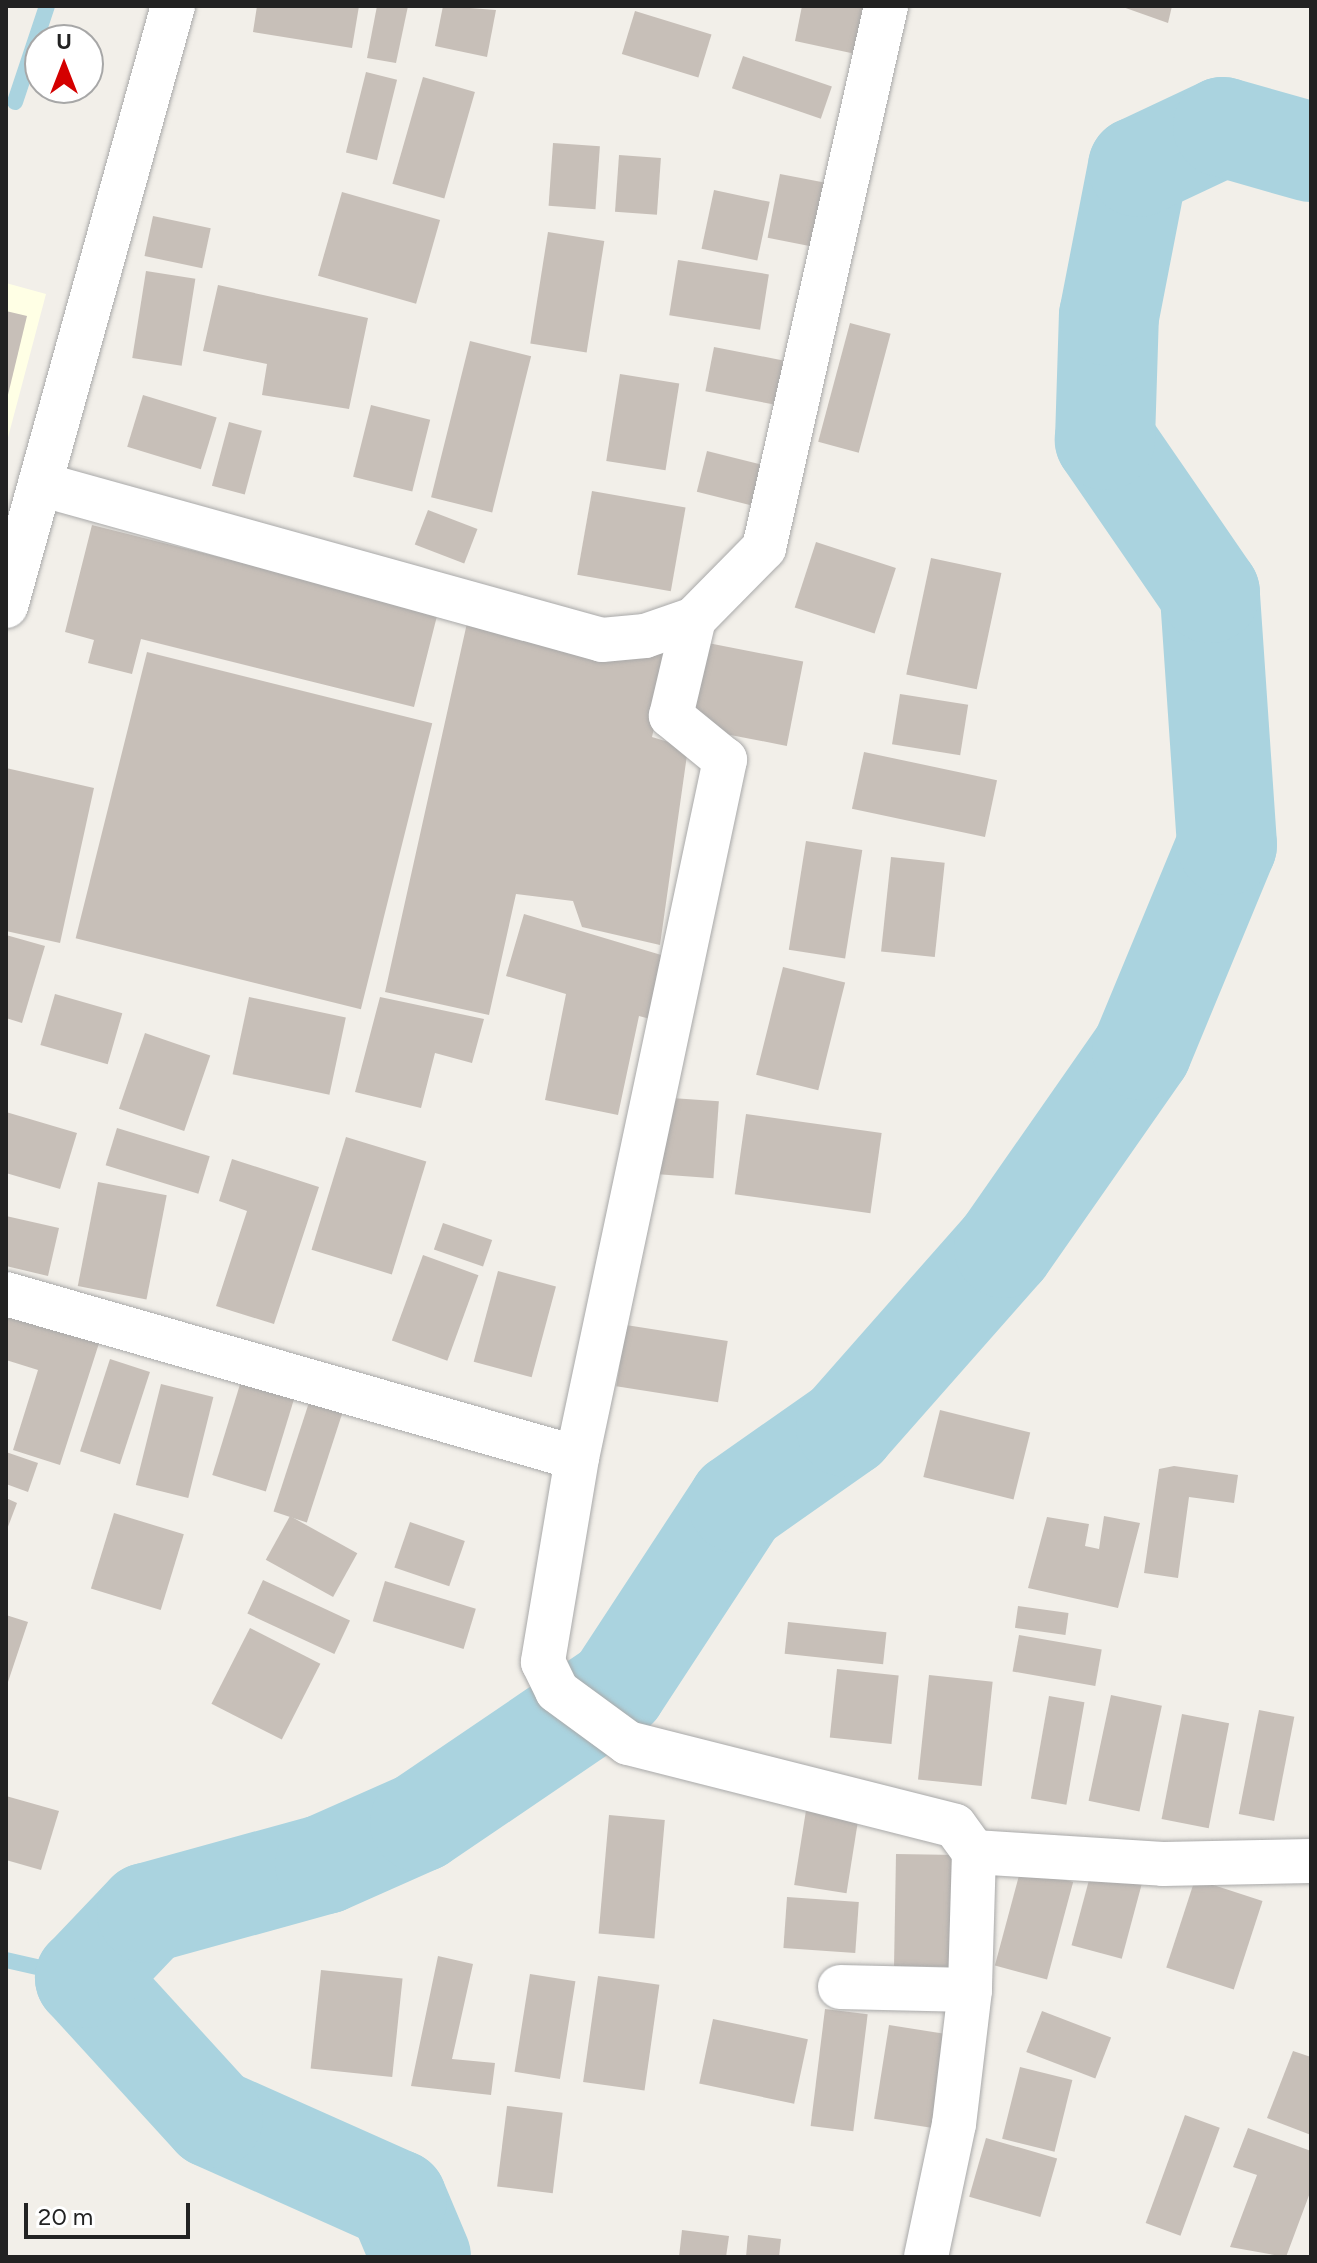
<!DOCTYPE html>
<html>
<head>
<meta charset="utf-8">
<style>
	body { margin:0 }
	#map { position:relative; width:1317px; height:2263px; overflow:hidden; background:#f2efe9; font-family:Figtree,sans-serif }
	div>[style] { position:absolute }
	.education>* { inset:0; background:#ffffe5 }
	.stream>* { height:16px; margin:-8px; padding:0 8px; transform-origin:8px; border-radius:8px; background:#aad3df }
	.river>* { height:100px; margin:-50px; padding:0 50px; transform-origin:50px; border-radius:50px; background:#aad3df }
	.building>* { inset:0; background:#c7bfb8; transform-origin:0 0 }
	.roads { filter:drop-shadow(0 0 2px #a9a9a9) drop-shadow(0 0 2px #a9a9a9) }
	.minor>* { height:44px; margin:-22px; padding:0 22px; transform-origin:22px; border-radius:22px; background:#fff }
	span { translate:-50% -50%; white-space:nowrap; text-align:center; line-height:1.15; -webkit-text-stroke:6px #fff; paint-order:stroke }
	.frame { position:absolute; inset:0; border:8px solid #222; pointer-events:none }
	.north { position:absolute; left:24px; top:24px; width:80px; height:80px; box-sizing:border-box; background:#fff; border:2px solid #a7a7a7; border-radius:50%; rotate:0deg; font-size:22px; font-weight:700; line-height:32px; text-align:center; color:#222 }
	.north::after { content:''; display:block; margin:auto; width:28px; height:36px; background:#d40000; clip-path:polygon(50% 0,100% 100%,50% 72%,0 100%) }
	.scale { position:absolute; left:24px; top:2203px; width:166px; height:36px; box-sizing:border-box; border:4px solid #222; border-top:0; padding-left:10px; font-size:24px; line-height:28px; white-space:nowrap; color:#222; -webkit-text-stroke:6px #fff; paint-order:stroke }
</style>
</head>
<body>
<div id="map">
	<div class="education">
		<i style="clip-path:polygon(6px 283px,46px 294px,6px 445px)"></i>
	</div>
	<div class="stream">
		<i style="left:15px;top:102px;width:101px;rotate:-71.6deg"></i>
		<i style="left:6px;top:1960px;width:81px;rotate:12.8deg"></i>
	</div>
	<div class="river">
		<i style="left:421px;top:2257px;width:62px;rotate:-112.8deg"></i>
		<i style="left:397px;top:2200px;width:201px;rotate:-156deg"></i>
		<i style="left:213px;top:2118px;width:190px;rotate:-132.4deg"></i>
		<i style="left:85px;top:1978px;width:90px;rotate:-46.4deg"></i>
		<i style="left:147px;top:1913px;width:185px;rotate:-15.4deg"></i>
		<i style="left:325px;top:1864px;width:104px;rotate:-23.9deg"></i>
		<i style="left:420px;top:1822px;width:238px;rotate:-34.2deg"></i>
		<i style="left:617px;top:1688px;width:221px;rotate:-56.8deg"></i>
		<i style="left:738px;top:1503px;width:132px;rotate:-35.1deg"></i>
		<i style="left:846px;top:1427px;width:239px;rotate:-48.6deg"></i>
		<i style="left:1004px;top:1248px;width:241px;rotate:-55.1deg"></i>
		<i style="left:1142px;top:1050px;width:222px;rotate:-67.5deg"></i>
		<i style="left:1227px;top:845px;width:253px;rotate:-93.9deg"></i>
		<i style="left:1210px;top:593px;width:186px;rotate:-124.5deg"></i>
		<i style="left:1105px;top:440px;width:124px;rotate:-88.2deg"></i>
		<i style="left:1109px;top:316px;width:152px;rotate:-79deg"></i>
		<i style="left:1138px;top:167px;width:94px;rotate:-25.2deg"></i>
		<i style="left:1223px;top:127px;width:91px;rotate:15.9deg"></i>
	</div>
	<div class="building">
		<i style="clip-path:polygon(257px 6px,359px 6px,352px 48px,253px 32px)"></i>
		<i style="clip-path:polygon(377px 6px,408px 6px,396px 63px,367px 58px)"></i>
		<i style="clip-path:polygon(443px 6px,496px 10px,487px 57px,435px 46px)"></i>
		<i style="clip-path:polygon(802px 6px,876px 6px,865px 56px,795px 41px)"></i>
		<i style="clip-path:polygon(1120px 6px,1172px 6px,1168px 23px)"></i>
		<i style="left:635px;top:11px;width:80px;height:45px;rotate:17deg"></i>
		<i style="left:743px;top:56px;width:94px;height:34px;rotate:19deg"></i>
		<i style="left:366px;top:72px;width:32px;height:83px;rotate:14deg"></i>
		<i style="left:423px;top:77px;width:54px;height:111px;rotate:16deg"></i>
		<i style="left:553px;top:143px;width:47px;height:63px;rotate:4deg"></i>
		<i style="left:619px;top:155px;width:42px;height:57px;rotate:4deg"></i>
		<i style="left:780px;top:174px;width:49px;height:65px;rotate:11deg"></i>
		<i style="left:714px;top:190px;width:57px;height:60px;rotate:12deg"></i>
		<i style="left:342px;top:192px;width:102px;height:87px;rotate:16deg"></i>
		<i style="left:153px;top:216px;width:59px;height:41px;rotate:12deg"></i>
		<i style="left:548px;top:232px;width:57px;height:113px;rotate:9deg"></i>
		<i style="left:678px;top:260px;width:92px;height:56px;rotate:9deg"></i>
		<i style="left:146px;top:271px;width:50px;height:88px;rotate:9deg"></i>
		<i style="clip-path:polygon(218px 285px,368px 318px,349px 409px,262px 395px,267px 364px,203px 351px)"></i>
		<i style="clip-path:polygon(6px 311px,27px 316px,7px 399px,6px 399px)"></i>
		<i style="left:850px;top:323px;width:42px;height:123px;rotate:15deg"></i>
		<i style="left:470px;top:341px;width:63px;height:161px;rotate:14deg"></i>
		<i style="left:714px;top:347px;width:78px;height:45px;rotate:11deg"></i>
		<i style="left:620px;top:374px;width:60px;height:88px;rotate:9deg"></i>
		<i style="left:143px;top:395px;width:77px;height:54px;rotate:17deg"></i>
		<i style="left:371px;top:405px;width:61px;height:74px;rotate:14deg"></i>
		<i style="left:229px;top:422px;width:34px;height:66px;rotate:15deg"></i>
		<i style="left:707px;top:451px;width:69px;height:42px;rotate:14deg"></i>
		<i style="left:592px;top:491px;width:95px;height:85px;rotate:10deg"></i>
		<i style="left:428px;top:510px;width:53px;height:37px;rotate:21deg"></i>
		<i style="clip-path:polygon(92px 525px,438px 612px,414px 707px,141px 639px,132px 674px,88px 663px,94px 640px,65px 632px)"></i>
		<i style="left:816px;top:542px;width:84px;height:69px;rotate:18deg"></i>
		<i style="left:931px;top:558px;width:72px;height:119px;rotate:12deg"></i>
		<i style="clip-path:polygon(469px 614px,674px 640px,652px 737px,688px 748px,660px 945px,582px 927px,573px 901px,516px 894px,489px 1015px,385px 992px)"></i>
		<i style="left:708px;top:643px;width:97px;height:86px;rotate:11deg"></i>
		<i style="left:147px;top:652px;width:294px;height:295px;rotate:14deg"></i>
		<i style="left:900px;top:694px;width:69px;height:51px;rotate:9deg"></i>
		<i style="left:864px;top:752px;width:136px;height:58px;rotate:12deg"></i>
		<i style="clip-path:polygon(6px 768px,94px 788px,60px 943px,6px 931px)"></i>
		<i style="left:806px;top:841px;width:57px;height:110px;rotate:9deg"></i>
		<i style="left:891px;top:857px;width:54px;height:95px;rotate:6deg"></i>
		<i style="clip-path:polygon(524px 914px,668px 957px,650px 1019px,639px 1016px,618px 1115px,545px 1100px,566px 994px,506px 976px)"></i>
		<i style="clip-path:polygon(6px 935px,45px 946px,22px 1023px,6px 1018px)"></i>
		<i style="left:783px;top:967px;width:64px;height:111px;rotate:14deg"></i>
		<i style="left:55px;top:994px;width:70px;height:53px;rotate:16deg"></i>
		<i style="left:249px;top:997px;width:99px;height:79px;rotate:12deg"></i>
		<i style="clip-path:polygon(380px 997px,484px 1019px,472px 1063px,435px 1053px,421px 1108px,355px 1092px)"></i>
		<i style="left:145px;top:1033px;width:69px;height:80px;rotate:19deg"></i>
		<i style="left:657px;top:1097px;width:62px;height:77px;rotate:4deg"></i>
		<i style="clip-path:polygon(6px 1112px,77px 1133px,60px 1189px,6px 1173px)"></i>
		<i style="left:746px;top:1114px;width:137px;height:81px;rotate:8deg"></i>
		<i style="left:117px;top:1128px;width:97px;height:39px;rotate:17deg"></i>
		<i style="left:346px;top:1137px;width:84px;height:118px;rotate:17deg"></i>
		<i style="clip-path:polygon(232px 1159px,319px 1187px,274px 1324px,216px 1306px,247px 1211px,219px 1201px)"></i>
		<i style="left:98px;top:1182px;width:70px;height:106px;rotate:11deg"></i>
		<i style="clip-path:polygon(6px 1216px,59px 1228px,48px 1276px,6px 1266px)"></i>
		<i style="left:443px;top:1223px;width:52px;height:28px;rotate:19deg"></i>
		<i style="left:423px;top:1255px;width:59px;height:91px;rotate:20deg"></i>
		<i style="left:498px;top:1271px;width:60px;height:94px;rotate:15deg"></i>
		<i style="clip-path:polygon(6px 1307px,101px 1337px,60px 1465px,13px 1450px,38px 1370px,6px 1360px)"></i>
		<i style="left:626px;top:1325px;width:103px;height:62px;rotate:9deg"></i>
		<i style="left:110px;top:1359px;width:42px;height:97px;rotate:18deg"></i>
		<i style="left:245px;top:1368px;width:56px;height:112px;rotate:17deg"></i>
		<i style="left:161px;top:1384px;width:54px;height:104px;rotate:14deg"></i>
		<i style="left:314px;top:1387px;width:35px;height:131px;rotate:18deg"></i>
		<i style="left:940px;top:1410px;width:93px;height:69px;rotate:14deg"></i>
		<i style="clip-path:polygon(6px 1452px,38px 1463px,28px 1492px,6px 1484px)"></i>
		<i style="clip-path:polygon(1174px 1466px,1238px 1475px,1234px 1503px,1189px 1497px,1178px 1578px,1144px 1573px,1159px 1469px)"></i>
		<i style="clip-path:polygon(6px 1498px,17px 1503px,6px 1532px)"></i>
		<i style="left:114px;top:1513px;width:73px;height:79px;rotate:17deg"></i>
		<i style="left:290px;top:1516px;width:77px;height:50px;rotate:29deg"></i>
		<i style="clip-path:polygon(1104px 1516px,1140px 1523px,1118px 1608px,1028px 1588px,1047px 1517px,1089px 1524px,1085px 1546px,1099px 1549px)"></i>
		<i style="left:410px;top:1522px;width:58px;height:48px;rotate:19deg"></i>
		<i style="left:263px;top:1580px;width:96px;height:37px;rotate:25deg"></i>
		<i style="left:385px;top:1581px;width:95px;height:42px;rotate:17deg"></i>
		<i style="left:1018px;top:1606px;width:51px;height:22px;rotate:8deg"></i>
		<i style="clip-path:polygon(6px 1615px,28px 1622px,8px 1682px,6px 1681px)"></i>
		<i style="left:788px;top:1622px;width:99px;height:32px;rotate:6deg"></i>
		<i style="left:250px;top:1628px;width:79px;height:85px;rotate:27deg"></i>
		<i style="left:1019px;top:1635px;width:84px;height:37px;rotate:10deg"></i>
		<i style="left:837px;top:1669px;width:62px;height:69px;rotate:6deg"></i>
		<i style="left:929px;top:1675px;width:64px;height:105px;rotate:6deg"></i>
		<i style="left:1111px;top:1695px;width:52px;height:108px;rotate:12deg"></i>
		<i style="left:1049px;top:1696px;width:36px;height:104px;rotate:10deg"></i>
		<i style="left:1259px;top:1710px;width:36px;height:106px;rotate:11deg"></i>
		<i style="left:1182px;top:1714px;width:48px;height:107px;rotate:11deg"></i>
		<i style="clip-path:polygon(6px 1796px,59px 1811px,41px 1870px,6px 1860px)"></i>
		<i style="left:807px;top:1804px;width:53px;height:82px;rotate:9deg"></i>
		<i style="left:609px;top:1815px;width:56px;height:119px;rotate:5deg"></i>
		<i style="left:896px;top:1854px;width:61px;height:112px;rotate:1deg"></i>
		<i style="left:1093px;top:1865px;width:52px;height:83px;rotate:15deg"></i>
		<i style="left:1021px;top:1868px;width:54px;height:101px;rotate:15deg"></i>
		<i style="left:1195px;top:1879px;width:71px;height:93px;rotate:18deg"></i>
		<i style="left:787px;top:1897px;width:72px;height:51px;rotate:4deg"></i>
		<i style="clip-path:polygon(438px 1956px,473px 1964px,452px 2059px,495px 2063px,491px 2095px,411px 2086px)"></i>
		<i style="left:321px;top:1970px;width:82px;height:99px;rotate:6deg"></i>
		<i style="left:530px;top:1974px;width:46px;height:99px;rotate:9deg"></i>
		<i style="left:598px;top:1976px;width:62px;height:107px;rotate:8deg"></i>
		<i style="left:825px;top:2009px;width:43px;height:118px;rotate:7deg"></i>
		<i style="left:1042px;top:2011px;width:74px;height:44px;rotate:21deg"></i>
		<i style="left:713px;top:2019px;width:97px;height:66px;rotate:12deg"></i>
		<i style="left:889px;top:2025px;width:61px;height:95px;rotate:9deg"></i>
		<i style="clip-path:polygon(1293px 2051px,1311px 2057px,1311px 2135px,1267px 2118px)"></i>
		<i style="left:1020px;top:2067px;width:54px;height:74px;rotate:14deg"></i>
		<i style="left:507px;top:2106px;width:56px;height:81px;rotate:7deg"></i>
		<i style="left:1185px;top:2115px;width:37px;height:115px;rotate:20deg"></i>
		<i style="clip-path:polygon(1248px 2128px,1311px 2151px,1311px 2190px,1286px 2257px,1230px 2247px,1257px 2175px,1233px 2167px)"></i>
		<i style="left:986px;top:2138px;width:74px;height:61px;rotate:16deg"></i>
		<i style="clip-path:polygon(682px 2230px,729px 2236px,726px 2257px,679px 2257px)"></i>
		<i style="clip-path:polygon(748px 2235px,781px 2239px,779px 2257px,746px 2257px)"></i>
	</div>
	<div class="roads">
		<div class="minor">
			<i style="left:40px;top:484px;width:583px;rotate:15.51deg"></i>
			<i style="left:602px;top:640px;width:43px;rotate:-5.3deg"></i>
			<i style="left:645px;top:636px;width:52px;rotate:-19.1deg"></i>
			<i style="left:694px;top:619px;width:100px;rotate:-45.4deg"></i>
			<i style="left:764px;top:548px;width:556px;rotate:-77.31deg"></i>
			<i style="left:6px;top:606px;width:623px;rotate:-74.45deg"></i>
			<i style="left:6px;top:1294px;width:594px;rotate:16.02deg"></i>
			<i style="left:577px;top:1458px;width:207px;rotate:99.5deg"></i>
			<i style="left:543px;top:1662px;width:32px;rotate:64deg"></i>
			<i style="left:557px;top:1691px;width:88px;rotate:36.2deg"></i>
			<i style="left:628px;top:1743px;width:337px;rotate:14.2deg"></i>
			<i style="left:955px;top:1826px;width:32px;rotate:54deg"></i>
			<i style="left:974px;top:1852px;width:138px;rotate:91.7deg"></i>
			<i style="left:970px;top:1990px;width:135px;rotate:96.8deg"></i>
			<i style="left:954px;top:2124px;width:136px;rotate:101.9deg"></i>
			<i style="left:577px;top:1458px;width:714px;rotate:-78.03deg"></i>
			<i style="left:725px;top:760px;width:70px;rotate:-140.8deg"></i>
			<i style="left:671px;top:716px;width:100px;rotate:-76.7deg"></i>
			<i style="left:974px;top:1852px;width:189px;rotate:3.6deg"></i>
			<i style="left:1163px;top:1864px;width:148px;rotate:-1.2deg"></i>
			<i style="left:840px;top:1987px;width:130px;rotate:1.3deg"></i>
		</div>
	</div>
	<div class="frame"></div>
	<div class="north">U</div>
	<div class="scale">20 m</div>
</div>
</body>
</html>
